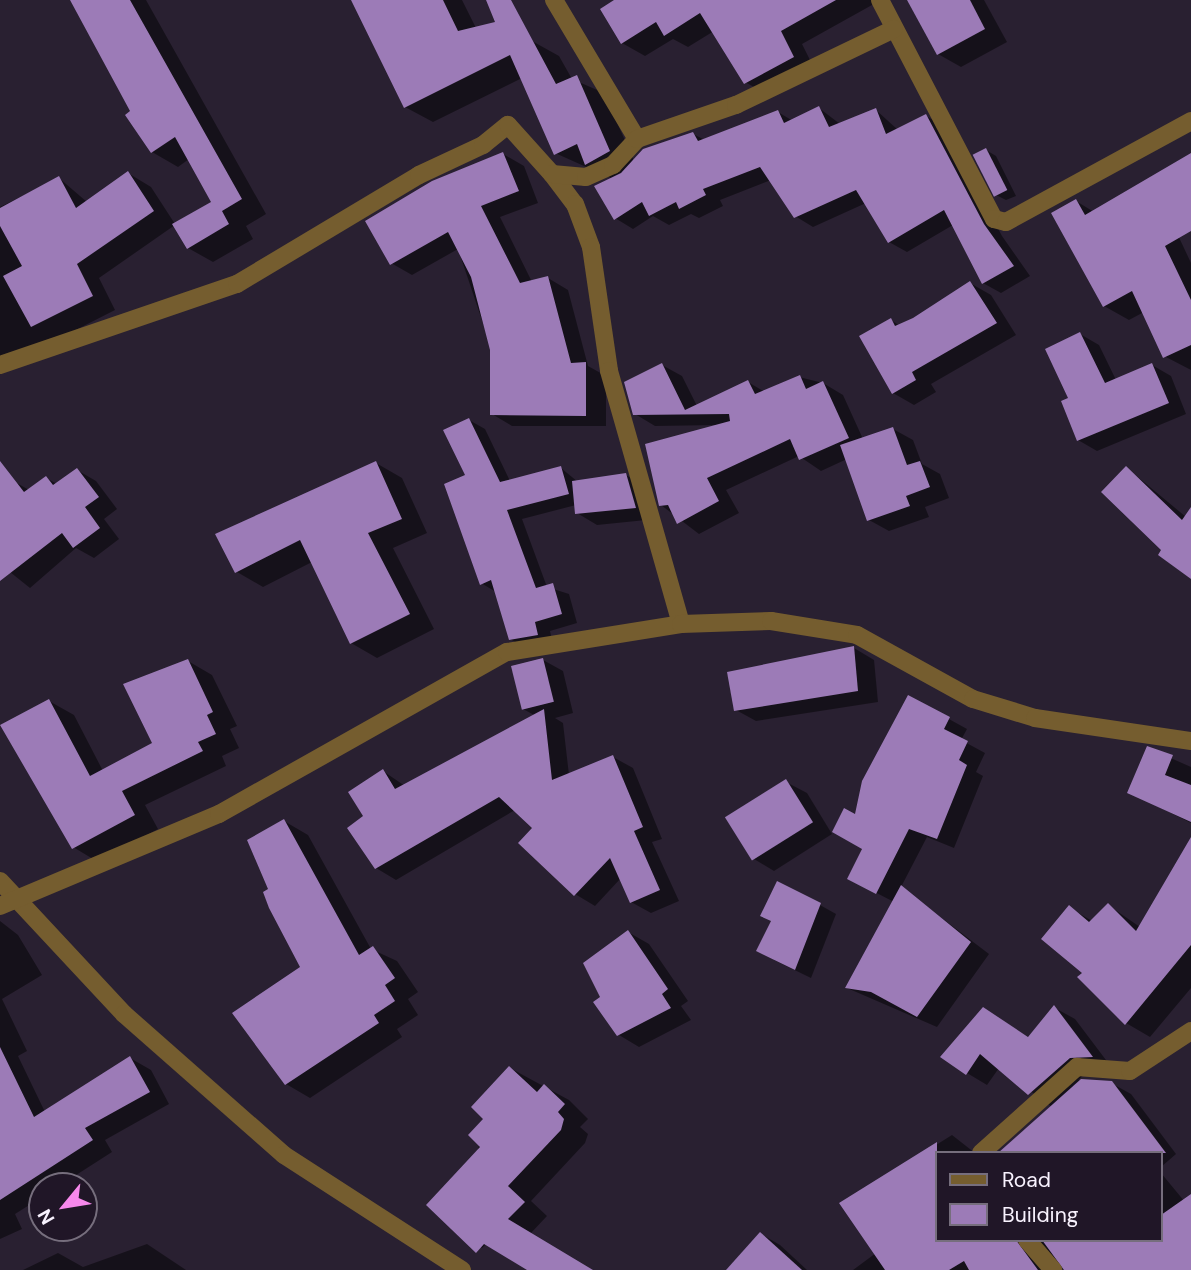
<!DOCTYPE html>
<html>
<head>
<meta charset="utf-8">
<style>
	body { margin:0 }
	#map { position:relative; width:1191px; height:1270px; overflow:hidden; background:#292031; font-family:"DM Sans",sans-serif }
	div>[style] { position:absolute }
	.shadow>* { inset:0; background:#0007 }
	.building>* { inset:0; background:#9c7bb7; transform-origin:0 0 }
	.minor>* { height:18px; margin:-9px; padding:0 9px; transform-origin:9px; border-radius:9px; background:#755d2f }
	span { translate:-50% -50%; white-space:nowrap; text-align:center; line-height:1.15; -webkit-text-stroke:7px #201627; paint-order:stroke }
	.legend { position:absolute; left:935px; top:1151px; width:228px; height:91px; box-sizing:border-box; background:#201627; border:2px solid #766e7d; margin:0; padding:9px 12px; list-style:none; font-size:21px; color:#f8f2fe }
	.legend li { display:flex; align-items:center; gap:14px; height:35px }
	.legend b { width:35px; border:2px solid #766e7d }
	.north { position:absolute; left:28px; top:1172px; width:70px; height:70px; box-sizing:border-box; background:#201627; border:2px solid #766e7d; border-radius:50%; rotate:240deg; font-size:19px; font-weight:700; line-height:28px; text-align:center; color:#f8f2fe }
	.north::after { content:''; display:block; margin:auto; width:24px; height:32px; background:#f788ec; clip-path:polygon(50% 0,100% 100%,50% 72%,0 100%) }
</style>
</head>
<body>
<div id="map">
	<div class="shadow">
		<i style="clip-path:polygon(72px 0,146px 0,266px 214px,246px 226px,253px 239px,213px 262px,188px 248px,175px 225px,99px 278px,115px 310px,5px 366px,0 363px,0 207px,59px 178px,87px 202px,128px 173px,151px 187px,175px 224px,214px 203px,189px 159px,178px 167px,152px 152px,127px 115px,133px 111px)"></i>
		<i style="clip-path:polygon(353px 0,462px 0,476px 28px,532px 41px,559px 56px,572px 79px,604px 93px,634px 161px,693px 134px,705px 140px,778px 112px,793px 121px,819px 108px,840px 124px,876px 110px,898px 130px,926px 116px,944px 126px,1002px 236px,1030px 276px,1001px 293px,983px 283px,953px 225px,907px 252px,889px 242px,866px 203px,813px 227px,795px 216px,771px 180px,720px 200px,723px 206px,699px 218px,691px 214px,669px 225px,653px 216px,633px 229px,615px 218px,613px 179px,555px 153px,522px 78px,433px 122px,405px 107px)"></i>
		<i style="clip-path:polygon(618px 0,881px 0,802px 44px,815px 70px,768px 95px,745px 82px,714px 31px,688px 47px,673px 39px,645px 56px,622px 43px)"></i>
		<i style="clip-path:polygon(909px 0,984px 0,1007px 42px,961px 67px,938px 54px)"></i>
		<i style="clip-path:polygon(986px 150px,996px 156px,1016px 196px,1006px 200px,996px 195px)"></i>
		<i style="clip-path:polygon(503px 154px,524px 166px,538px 203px,500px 217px,532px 282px,548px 278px,568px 290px,588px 366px,606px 376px,606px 426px,512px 426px,492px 414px,492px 350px,458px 249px,412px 275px,391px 263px)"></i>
		<i style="clip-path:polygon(1076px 201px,1094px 212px,1162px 201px,1191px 263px,1191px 370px,1164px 356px,1144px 312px,1129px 320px,1104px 306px)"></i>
		<i style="clip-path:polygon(970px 283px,991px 295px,1016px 335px,931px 384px,936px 392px,914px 405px,893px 393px,891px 320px,900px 326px,914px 319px)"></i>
		<i style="clip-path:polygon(1080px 334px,1099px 345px,1116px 380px,1152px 365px,1171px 376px,1186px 414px,1097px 451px,1078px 440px,1070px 399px)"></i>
		<i style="clip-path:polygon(662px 365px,682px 376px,697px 406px,748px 382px,765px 392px,799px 377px,823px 383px,843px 395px,863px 439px,893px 429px,913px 440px,922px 464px,940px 474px,949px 498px,925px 507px,929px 517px,889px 531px,869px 520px,847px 459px,821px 471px,799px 456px,726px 490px,739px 513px,699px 534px,661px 505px,719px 425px,655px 426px,635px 414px)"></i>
		<i style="clip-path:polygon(469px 420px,485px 429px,510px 481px,561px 468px,578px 482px,626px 475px,646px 487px,656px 519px,597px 525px,577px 513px,576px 505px,522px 519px,547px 587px,569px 594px,577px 623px,550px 631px,553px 644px,526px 648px,510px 639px,496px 592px,481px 583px,468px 475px)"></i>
		<i style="clip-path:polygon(376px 463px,402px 478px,427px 533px,393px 548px,434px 629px,377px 658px,351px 643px,312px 562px,263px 587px,237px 572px)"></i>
		<i style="clip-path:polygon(1127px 468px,1186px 517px,1191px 510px,1191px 576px,1164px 550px)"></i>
		<i style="clip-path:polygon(77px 470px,96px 481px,117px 509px,104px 519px,119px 539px,94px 558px,76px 548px,30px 588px,0 564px,0 490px,15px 482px,29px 490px,46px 478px,57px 484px)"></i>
		<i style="clip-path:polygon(854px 648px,874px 660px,878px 702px,756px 721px,736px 710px)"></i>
		<i style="clip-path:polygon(543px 660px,563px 671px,573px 713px,555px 718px,563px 723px,569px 775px,613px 757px,633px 768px,662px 839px,652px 842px,679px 901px,651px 913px,631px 902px,621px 878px,595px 906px,575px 894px,534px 828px,515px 810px,396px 880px,376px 868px,366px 816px,383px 771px,405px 786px,536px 716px,523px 709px)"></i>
		<i style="clip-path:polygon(188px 661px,212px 675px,237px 726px,230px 729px,239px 748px,222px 756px,226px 766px,145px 805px,158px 829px,98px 862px,73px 847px,49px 701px,74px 715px,103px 771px,154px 744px)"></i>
		<i style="clip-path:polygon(909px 697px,967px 729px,961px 740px,985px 753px,976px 772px,983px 776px,954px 848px,927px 837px,901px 887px,989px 954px,937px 1027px,847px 988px,894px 902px,867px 888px,857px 816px)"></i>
		<i style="clip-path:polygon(1148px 748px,1191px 767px,1191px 823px,1129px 792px)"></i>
		<i style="clip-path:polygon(786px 782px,807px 793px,832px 834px,774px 871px,754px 859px)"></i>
		<i style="clip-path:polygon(284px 821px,308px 835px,371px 949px,397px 961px,418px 992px,408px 999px,418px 1015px,397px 1029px,402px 1037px,310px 1098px,286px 1084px,303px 968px,270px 890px)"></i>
		<i style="clip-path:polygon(1191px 840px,1191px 988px,1150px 1037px,1126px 1023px,1084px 972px,1070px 908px,1092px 921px,1108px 905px,1140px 927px)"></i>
		<i style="clip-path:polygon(820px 905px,836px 914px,811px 978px,774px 960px)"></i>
		<i style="clip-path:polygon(0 921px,18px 935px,42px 975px,2px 999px,27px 1051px,18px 1056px,45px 1112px,130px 1058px,151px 1070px,169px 1104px,105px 1140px,112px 1152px,59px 1186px,42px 1186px,42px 1197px,15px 1214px,22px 1229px,0 1239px)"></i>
		<i style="clip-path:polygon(628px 932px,649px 944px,688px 1001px,681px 1006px,691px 1020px,639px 1047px,619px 1035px,602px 998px)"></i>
		<i style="clip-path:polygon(1055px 1008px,1075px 1019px,1112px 1068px,1091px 1069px,1078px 1080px,1111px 1083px,1131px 1094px,1176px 1154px,1161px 1167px,1161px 1153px,1052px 1107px,999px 1068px,987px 1085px,967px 1073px,984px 1009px,1030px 1038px)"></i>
		<i style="clip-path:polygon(510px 1068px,569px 1100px,588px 1119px,580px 1127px,588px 1134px,585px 1143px,531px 1201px,547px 1216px,530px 1234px,584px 1270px,537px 1270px,492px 1238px,482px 1248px,459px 1234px,485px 1119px)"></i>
		<i style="clip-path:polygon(952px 1135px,975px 1153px,937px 1153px,937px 1240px,1161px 1240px,1161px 1173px,1185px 1202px,1191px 1198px,1191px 1270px,1065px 1270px,1038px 1242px,1046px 1270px,853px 1270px,876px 1253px,842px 1204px)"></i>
		<i style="clip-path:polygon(761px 1234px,780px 1245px,807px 1270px,728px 1270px)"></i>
		<i style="clip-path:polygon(147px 1244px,186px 1270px,23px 1270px,58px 1253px,83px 1267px)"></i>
	</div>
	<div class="building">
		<i style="clip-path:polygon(70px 0,130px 0,242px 199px,222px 211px,229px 224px,187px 249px,172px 224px,211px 202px,175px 137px,151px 153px,125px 115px,130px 111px)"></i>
		<i style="clip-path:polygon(351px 0,443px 0,458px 31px,495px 22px,486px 0,511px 0,556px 84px,577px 75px,610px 151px,585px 165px,577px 144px,554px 155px,510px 55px,404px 108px)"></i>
		<i style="clip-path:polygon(614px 0,836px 0,781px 31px,794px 57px,744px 84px,700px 13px,664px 36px,656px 22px,621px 44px,600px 9px)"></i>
		<i style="clip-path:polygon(907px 0,970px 0,985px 29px,937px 55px)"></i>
		<i style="clip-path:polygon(819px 106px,829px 127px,876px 108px,886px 134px,926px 114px,984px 224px,1014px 266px,982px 284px,944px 210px,888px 243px,856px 190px,794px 218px,760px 167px,703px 189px,706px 195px,679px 209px,676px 202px,649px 216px,642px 202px,614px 220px,594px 186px,621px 173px,643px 149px,693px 132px,698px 141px,778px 110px,784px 123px)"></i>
		<i style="left:986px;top:148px;width:47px;height:15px;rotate:63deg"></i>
		<i style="clip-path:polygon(503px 152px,519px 191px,481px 206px,520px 283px,548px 276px,571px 363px,586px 362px,586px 416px,490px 415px,490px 350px,471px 277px,448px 232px,390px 265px,365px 221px,432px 181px)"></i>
		<i style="clip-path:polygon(1191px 153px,1191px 231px,1165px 246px,1191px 300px,1191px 345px,1163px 358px,1132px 291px,1103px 307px,1051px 213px,1076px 199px,1085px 215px)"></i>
		<i style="clip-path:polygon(128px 171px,154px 211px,77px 264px,93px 296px,31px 327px,3px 276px,22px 266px,0 226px,0 208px,59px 176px,76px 208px)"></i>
		<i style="clip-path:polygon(970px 281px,997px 323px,912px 372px,916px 380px,892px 394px,859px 336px,891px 318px,895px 326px,913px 318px)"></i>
		<i style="clip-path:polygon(1080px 332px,1105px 383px,1152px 363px,1169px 403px,1077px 441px,1061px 401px,1068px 398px,1045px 349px)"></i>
		<i style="clip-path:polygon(662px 363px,685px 410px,748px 380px,755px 394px,800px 375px,806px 389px,823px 381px,849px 438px,799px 460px,790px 439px,707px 478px,719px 501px,677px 524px,668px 505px,659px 506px,645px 444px,730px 421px,729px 414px,633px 415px,624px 382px)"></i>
		<i style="clip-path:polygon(469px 418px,500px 482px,561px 466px,569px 494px,507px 510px,536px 588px,553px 583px,562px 614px,535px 622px,538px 635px,509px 640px,491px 580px,480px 585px,444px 484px,465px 475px,443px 430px)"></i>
		<i style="clip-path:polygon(893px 427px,907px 465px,920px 461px,930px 487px,906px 496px,910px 506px,867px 521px,840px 445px)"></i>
		<i style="clip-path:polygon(0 461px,24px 492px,46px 476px,53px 485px,77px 468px,99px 497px,85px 507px,100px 528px,73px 548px,62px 533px,0 581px)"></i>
		<i style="clip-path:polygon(376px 461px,402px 519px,368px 533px,410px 614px,350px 644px,300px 540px,235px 573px,215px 534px)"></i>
		<i style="clip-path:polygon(1126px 466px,1182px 520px,1191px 507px,1191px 579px,1158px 555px,1161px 550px,1101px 492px)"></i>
		<i style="clip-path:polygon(626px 473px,636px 508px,575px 514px,572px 481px)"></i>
		<i style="clip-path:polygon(854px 646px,858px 691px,734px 711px,727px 672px)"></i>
		<i style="left:543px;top:658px;width:45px;height:33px;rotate:76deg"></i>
		<i style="clip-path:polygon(188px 659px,213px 712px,207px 715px,216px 734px,198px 742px,203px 751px,122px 791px,135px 815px,72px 849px,0 725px,49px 699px,90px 776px,152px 743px,123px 684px)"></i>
		<i style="clip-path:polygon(908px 695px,950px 717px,944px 729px,968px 741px,959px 760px,967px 765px,937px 839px,909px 829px,876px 894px,847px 879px,862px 849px,832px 832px,844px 808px,855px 814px,862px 781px)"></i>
		<i style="clip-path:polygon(544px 709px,552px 780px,613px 755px,643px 827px,634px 831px,660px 890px,630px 903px,610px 858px,574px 896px,518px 843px,532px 828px,499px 797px,375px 869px,347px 828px,363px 816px,348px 792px,383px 769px,395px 789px)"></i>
		<i style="clip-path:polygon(1147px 746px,1173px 755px,1165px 775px,1191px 785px,1191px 822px,1127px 793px)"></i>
		<i style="left:786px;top:779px;width:51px;height:72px;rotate:58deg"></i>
		<i style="clip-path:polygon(284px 819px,359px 955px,373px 946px,395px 978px,385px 985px,395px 1001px,374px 1015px,379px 1023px,285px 1085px,232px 1013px,300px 967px,269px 908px,263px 892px,268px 889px,247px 840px)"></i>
		<i style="clip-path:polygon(1191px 837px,1191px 945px,1125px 1025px,1077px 977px,1082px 973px,1041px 939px,1069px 905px,1089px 922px,1108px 903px,1136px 931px)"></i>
		<i style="clip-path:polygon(777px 881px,821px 903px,795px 970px,756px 951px,771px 921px,760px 916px)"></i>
		<i style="clip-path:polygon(901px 885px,971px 942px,917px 1017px,871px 992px,845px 988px)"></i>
		<i style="clip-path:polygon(628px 930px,668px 989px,662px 994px,671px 1008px,617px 1036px,593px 1002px,600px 997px,583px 963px)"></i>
		<i style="clip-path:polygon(1054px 1005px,1093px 1057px,1070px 1058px,1028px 1095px,980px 1054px,966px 1075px,940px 1057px,983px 1007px,1028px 1037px)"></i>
		<i style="clip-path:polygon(0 1047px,34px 1117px,130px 1056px,150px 1092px,85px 1128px,93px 1140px,0 1200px)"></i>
		<i style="clip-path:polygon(509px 1066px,537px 1092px,544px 1084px,565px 1104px,558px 1112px,564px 1119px,561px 1130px,508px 1186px,525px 1202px,508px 1219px,593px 1270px,527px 1270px,484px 1244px,476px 1253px,426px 1205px,480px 1147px,468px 1135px,483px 1119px,471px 1107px)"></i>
		<i style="clip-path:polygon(1081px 1079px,1112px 1081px,1166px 1153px,998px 1153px)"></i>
		<i style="clip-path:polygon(937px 1142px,937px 1240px,1016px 1240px,1038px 1270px,969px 1270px,964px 1261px,949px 1270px,885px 1270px,839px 1203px)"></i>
		<i style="clip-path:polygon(1191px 1194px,1191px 1270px,1064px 1270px,1042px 1240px,1161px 1240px,1161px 1215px)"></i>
		<i style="clip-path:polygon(760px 1232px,802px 1270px,726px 1270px)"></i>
	</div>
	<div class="minor">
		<i style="left:554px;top:0;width:162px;rotate:59.2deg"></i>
		<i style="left:880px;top:0;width:247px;rotate:62.5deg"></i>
		<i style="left:994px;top:219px;width:12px;rotate:14deg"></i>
		<i style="left:1006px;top:222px;width:211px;rotate:-28.6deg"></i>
		<i style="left:552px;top:174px;width:38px;rotate:53deg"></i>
		<i style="left:575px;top:204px;width:46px;rotate:69.6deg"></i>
		<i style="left:591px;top:247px;width:125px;rotate:81.7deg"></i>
		<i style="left:609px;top:371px;width:263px;rotate:74.1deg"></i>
		<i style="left:0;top:365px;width:250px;rotate:-18.9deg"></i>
		<i style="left:237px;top:284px;width:212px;rotate:-30.9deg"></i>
		<i style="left:419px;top:175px;width:71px;rotate:-25.1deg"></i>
		<i style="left:483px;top:145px;width:32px;rotate:-39deg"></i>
		<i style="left:508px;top:125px;width:66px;rotate:48.1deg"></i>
		<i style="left:552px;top:174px;width:34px;rotate:5deg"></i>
		<i style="left:586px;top:177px;width:30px;rotate:-24deg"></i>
		<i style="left:613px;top:165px;width:35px;rotate:-47deg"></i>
		<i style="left:637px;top:139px;width:105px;rotate:-19deg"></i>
		<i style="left:736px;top:105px;width:175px;rotate:-25.7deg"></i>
		<i style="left:0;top:881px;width:182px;rotate:47deg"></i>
		<i style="left:124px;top:1014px;width:213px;rotate:41.4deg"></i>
		<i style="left:284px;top:1155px;width:212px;rotate:32.9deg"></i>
		<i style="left:0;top:906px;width:238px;rotate:-22.8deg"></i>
		<i style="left:219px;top:814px;width:330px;rotate:-29.4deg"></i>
		<i style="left:507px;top:652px;width:176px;rotate:-9.1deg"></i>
		<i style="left:681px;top:624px;width:90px;rotate:-1.9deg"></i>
		<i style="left:771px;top:621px;width:87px;rotate:9.2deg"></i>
		<i style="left:857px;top:635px;width:132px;rotate:28.9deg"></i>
		<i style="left:973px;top:699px;width:65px;rotate:17deg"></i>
		<i style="left:1035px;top:718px;width:158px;rotate:8.4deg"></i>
		<i style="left:981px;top:1153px;width:129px;rotate:-41.9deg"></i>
		<i style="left:1077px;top:1067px;width:53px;rotate:4.3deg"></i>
		<i style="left:1130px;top:1071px;width:73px;rotate:-33.3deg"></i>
		<i style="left:1027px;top:1240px;width:40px;rotate:49deg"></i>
	</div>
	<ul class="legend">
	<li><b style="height:9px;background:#755d2f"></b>Road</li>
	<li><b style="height:19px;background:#9c7bb7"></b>Building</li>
	</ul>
	<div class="north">N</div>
</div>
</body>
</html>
